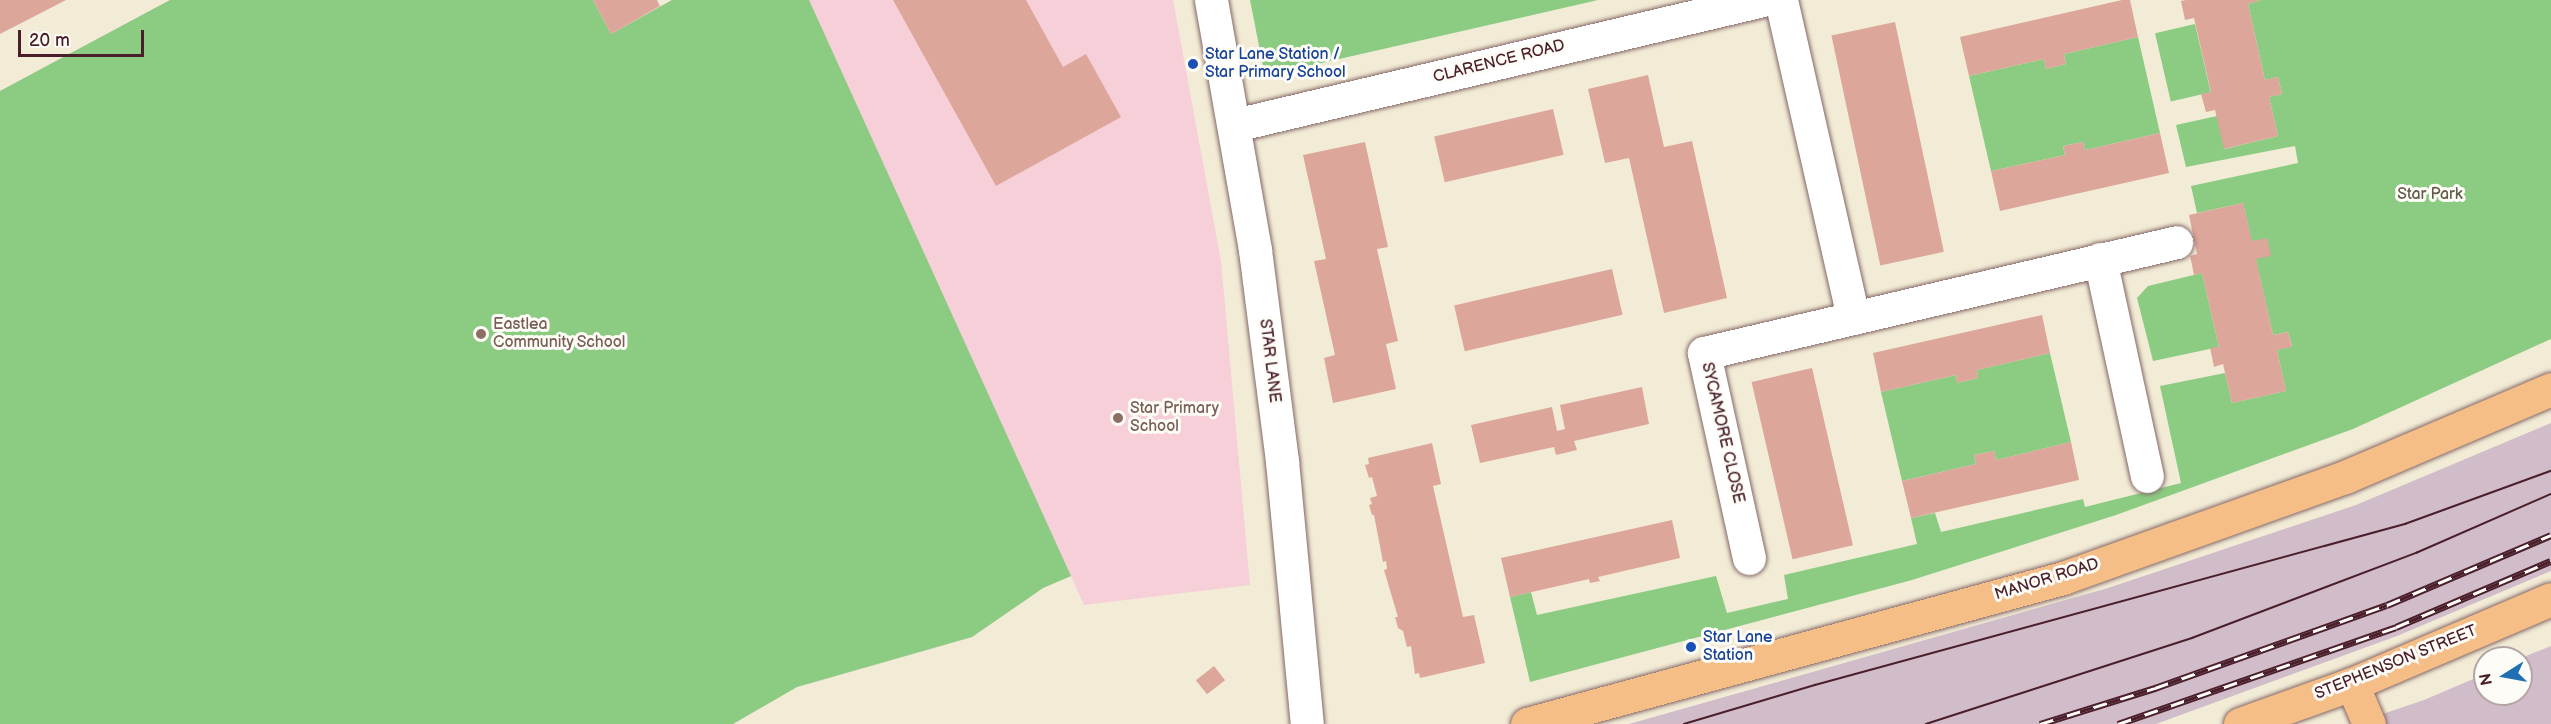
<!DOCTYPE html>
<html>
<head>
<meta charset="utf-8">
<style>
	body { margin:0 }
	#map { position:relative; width:2551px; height:724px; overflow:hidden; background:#f2ecd6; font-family:"Balsamiq Sans",sans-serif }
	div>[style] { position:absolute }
	.built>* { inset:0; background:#f6cfd8 }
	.industrial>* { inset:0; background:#d1bdca }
	.green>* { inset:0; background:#8bcb82; transform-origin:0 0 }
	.building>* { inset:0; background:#dca69b; transform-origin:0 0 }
	.roads { filter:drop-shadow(0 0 2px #856767) drop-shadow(0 0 2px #856767) }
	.minor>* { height:33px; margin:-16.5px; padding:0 16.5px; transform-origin:16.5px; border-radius:16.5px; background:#fff }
	.major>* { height:33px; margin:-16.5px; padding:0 16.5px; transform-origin:16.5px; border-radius:16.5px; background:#f6be87 }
	.tram>* { height:1.5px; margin:-0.75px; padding:0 0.75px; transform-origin:0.75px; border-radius:0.75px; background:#4a1f2b }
	.rail>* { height:7px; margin-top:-3.5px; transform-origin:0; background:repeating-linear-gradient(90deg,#fdfcf7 0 14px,#4a1f2b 0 28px); box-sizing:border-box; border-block:2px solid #4a1f2b }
	.dots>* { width:16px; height:16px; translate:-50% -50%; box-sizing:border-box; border:3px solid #fdfcf7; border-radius:50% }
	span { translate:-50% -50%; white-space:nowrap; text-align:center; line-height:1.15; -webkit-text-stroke:6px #fdfcf7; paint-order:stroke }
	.transit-label { font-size:16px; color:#164399 }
	.left { translate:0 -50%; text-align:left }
	.street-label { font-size:16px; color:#4a1f2b }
	.park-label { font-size:16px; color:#615b49 }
	.education-label { font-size:16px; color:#785e54 }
	.north { position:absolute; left:2473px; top:646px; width:60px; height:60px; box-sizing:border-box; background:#fdfcf7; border:2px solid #b5a4a5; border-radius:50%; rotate:259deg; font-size:16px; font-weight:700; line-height:24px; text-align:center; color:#4a1f2b }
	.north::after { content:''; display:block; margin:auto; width:21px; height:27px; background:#1f6fb2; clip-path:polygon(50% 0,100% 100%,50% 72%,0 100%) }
	.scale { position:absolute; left:18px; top:30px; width:126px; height:27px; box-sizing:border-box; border:3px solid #4a1f2b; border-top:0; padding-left:8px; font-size:18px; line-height:21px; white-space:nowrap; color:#4a1f2b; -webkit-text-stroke:4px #fdfcf7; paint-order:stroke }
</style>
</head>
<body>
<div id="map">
	<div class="built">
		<i style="clip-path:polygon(170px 0,557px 64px,672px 0,1173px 0,1221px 261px,1250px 585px,1084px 605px,1071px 576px,1043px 588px,972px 637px,797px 687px,733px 724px,0 724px,0 91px)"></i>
	</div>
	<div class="industrial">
		<i style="clip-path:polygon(2551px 423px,2551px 571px,2397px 636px,2156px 724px,1629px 724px,2108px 588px,2356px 505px)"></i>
		<i style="clip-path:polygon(2551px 646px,2551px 724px,2353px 724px,2424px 700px,2485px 674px,2485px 694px,2521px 694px,2521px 658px)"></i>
	</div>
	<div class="green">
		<i style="clip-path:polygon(170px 0,593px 0,611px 34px,672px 0,809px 0,1071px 576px,1043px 588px,972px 637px,797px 687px,733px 724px,0 724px,0 91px)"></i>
		<i style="clip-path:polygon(1250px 0,1598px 0,1265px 76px)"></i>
		<i style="clip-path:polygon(2261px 0,2551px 0,2551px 339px,2353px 429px,2116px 515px,1912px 580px,1530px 682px,1510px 597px,1531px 592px,1537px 615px,1716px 576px,1727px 613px,1788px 599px,1784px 575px,1917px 544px,1911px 518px,1935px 513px,1941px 532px,2083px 499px,2085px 507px,2181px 483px,2160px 386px,2225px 373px,2232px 403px,2286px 391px,2277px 350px,2292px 346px,2288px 332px,2273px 335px,2243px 203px,2197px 213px,2191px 186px,2298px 163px,2295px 146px,2186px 167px,2176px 125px,2217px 116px,2225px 149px,2278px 136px,2269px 97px,2282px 94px,2278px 77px,2265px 80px,2248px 4px)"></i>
		<i style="left:2195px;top:24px;width:70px;height:41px;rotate:77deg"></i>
		<i style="clip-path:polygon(2138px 37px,2160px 133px,2085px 150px,2083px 142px,2063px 146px,2065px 155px,1991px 171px,1969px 76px,2044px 59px,2046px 69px,2066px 64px,2064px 54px)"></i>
		<i style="clip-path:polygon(2202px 273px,2219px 347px,2153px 361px,2137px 298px,2148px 286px)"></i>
		<i style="clip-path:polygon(2050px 353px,2071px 442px,1996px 460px,1994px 451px,1974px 455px,1976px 464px,1902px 481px,1881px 392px,1956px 375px,1957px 383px,1978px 378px,1977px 370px)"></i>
	</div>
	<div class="building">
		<i style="clip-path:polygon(0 0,66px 0,0 34px)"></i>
		<i style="clip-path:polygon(593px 0,657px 0,660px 6px,611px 34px)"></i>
		<i style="clip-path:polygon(893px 0,1026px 0,1063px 67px,1086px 54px,1121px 117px,996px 186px)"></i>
		<i style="clip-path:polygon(2122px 0,2130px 0,2138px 37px,2064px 54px,2066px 64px,2046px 69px,2044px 59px,1969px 76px,1960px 37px)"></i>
		<i style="clip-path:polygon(2186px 0,2261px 0,2248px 4px,2265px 80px,2278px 77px,2282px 94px,2269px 97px,2278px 136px,2224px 149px,2215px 110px,2206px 112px,2201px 94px,2211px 92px,2194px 18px,2185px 20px,2181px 1px)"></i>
		<i style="left:1895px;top:22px;width:235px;height:65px;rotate:78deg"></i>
		<i style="clip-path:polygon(1648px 75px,1664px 147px,1692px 141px,1727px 298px,1664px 313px,1629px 158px,1605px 163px,1588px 89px)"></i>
		<i style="left:1553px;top:109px;width:47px;height:122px;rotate:77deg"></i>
		<i style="clip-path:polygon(2160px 133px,2169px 173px,2000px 211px,1991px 171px,2065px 155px,2063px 146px,2083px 142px,2085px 150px)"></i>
		<i style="clip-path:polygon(1365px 142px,1388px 247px,1377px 249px,1398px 341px,1386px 344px,1396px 389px,1333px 403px,1324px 358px,1335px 355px,1314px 261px,1326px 259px,1303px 155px)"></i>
		<i style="clip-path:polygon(2243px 203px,2252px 241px,2267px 238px,2271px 256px,2256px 259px,2273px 335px,2288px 332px,2292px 347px,2277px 350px,2286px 391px,2232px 403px,2223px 364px,2214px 367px,2212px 357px,2210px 348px,2219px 347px,2202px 273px,2194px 275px,2192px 265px,2190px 256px,2197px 254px,2189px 215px)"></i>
		<i style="left:1612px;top:269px;width:47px;height:162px;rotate:77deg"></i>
		<i style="clip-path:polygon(2042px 315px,2050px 353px,1977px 370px,1978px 378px,1957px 383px,1956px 375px,1881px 392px,1873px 353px)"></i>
		<i style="left:1812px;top:368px;width:182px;height:62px;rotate:77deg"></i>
		<i style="clip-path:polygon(1642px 387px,1649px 424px,1574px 441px,1577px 450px,1556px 455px,1554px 447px,1480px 463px,1471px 425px,1552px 407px,1557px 431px,1565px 429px,1560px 405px)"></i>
		<i style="clip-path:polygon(2071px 442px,2079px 480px,1911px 518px,1902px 481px,1976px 464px,1974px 455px,1994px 451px,1996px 460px)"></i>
		<i style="clip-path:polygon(1432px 443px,1441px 484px,1433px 486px,1463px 617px,1474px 615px,1485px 663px,1420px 678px,1419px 673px,1415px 674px,1411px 646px,1407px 647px,1403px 631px,1398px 628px,1395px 617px,1398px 617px,1384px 570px,1387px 569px,1386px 561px,1383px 562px,1374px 515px,1372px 515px,1369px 505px,1372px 504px,1370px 498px,1377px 496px,1372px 477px,1369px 478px,1365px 465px,1369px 464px,1368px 458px)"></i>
		<i style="clip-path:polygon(1672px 520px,1680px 558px,1598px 577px,1600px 581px,1590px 583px,1589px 579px,1510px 597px,1501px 558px)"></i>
		<i style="left:1214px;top:666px;width:18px;height:23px;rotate:52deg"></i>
	</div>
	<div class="roads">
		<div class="minor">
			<i style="left:1211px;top:0;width:254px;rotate:80deg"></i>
			<i style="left:1255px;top:250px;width:213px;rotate:82.7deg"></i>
			<i style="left:1282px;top:461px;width:264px;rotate:84.6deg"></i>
			<i style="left:1781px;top:0;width:326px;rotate:77.2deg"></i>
			<i style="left:1235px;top:125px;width:543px;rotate:-13.32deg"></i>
			<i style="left:2100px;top:259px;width:222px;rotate:77.8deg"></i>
			<i style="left:1749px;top:558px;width:210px;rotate:-102.4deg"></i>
			<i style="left:1704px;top:353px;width:485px;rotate:-13.2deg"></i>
		</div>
		<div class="major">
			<i style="left:2352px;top:684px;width:43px;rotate:67deg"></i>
			<i style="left:1527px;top:724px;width:556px;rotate:-15.24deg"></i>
			<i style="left:2063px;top:578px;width:300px;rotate:-19.7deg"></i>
			<i style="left:2345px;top:477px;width:224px;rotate:-23.1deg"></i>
			<i style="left:2240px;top:724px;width:119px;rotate:-19.7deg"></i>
			<i style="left:2352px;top:684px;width:216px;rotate:-23.1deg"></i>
		</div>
	</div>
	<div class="tram">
		<i style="left:1684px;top:724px;width:137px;rotate:-16.6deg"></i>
		<i style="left:1815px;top:685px;width:612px;rotate:-15.26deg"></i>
		<i style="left:2405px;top:524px;width:155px;rotate:-20deg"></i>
		<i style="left:1926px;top:724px;width:280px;rotate:-17.9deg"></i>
		<i style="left:2192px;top:638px;width:240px;rotate:-20.8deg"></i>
		<i style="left:2416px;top:553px;width:147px;rotate:-23.6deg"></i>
	</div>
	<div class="rail">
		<i style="left:2040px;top:724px;width:121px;rotate:-17.4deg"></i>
		<i style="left:2155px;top:688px;width:246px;rotate:-19.7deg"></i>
		<i style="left:2387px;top:605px;width:178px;rotate:-23.1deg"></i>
		<i style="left:2118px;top:724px;width:294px;rotate:-19.2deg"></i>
		<i style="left:2396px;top:627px;width:168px;rotate:-23.1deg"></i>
	</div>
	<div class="dots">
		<i style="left:1193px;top:64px;background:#1a4fb4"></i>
		<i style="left:481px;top:334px;background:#8d6e63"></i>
		<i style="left:1118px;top:418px;background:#8d6e63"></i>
		<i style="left:1691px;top:647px;background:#1a4fb4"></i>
	</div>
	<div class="transit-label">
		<span class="left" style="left:1205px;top:64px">Star Lane Station /<br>Star Primary School</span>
		<span class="left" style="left:1703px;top:647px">Star Lane<br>Station</span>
	</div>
	<div class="street-label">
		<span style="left:1499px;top:62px;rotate:-14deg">CLARENCE ROAD</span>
		<span style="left:1269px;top:361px;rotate:83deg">STAR LANE</span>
		<span style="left:1722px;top:433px;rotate:77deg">SYCAMORE CLOSE</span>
		<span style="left:2047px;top:580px;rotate:-17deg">MANOR ROAD</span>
		<span style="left:2396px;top:663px;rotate:-22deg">STEPHENSON STREET</span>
	</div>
	<div class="park-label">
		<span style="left:2430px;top:195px">Star Park</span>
	</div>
	<div class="education-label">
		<span class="left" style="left:493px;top:334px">Eastlea<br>Community School</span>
		<span class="left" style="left:1130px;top:418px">Star Primary<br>School</span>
	</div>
	<div class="north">N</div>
	<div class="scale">20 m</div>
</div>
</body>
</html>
